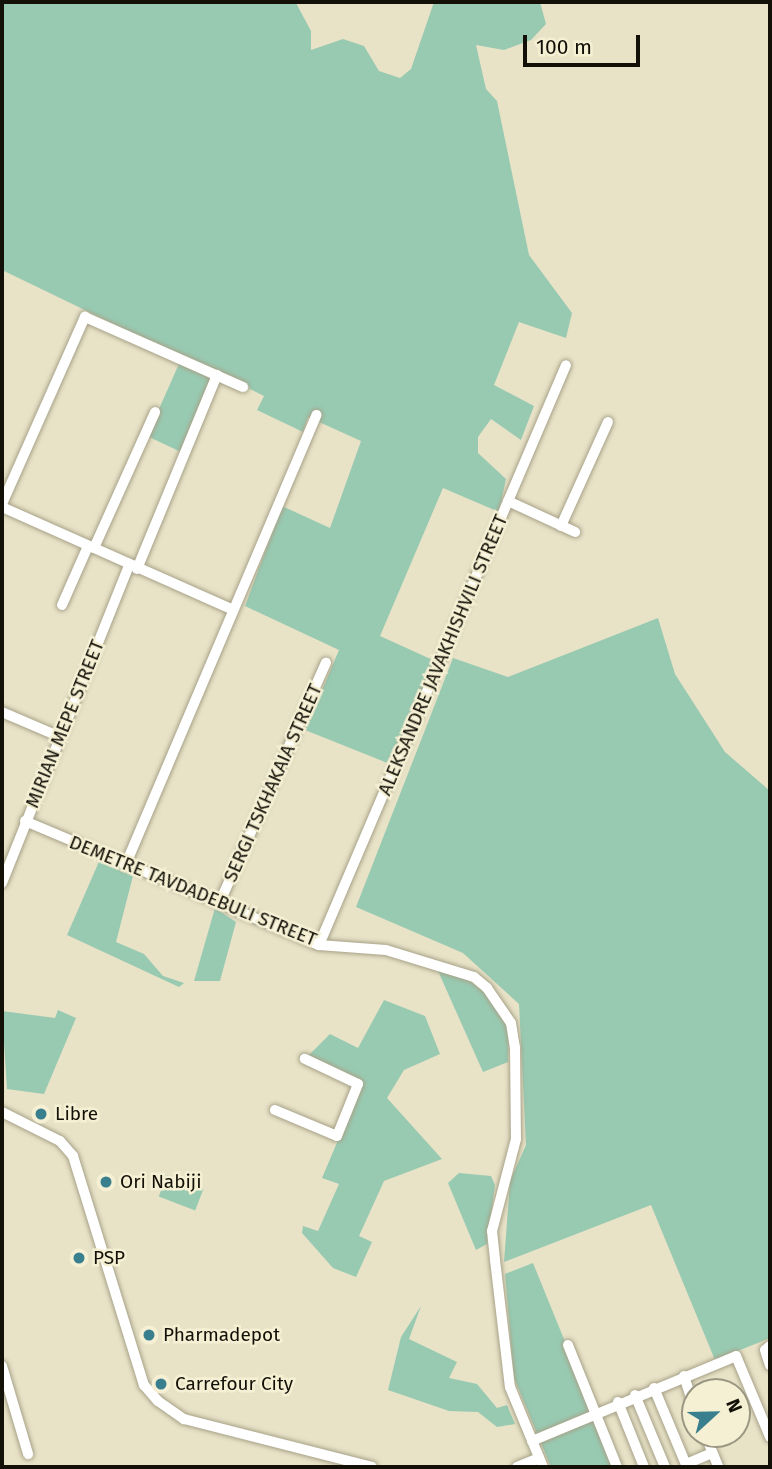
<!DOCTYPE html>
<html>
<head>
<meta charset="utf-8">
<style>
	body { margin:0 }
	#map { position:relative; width:772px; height:1469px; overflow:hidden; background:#e8e2c7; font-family:"Fira Sans",sans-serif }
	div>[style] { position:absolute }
	.green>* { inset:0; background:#98cab2; transform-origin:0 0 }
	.roads { filter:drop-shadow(0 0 2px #a7a288) drop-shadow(0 0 2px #a7a288) }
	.minor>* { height:10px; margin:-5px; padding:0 5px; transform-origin:5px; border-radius:5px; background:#fff }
	.dots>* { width:19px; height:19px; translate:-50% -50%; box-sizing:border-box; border:4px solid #f5f0d4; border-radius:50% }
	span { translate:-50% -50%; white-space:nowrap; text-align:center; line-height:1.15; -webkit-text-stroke:5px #f5f0d4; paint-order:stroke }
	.street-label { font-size:19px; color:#121007 }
	.poi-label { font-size:19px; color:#121007 }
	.left { translate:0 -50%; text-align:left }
	.frame { position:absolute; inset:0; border:4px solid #121007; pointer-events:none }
	.north { position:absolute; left:681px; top:1378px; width:70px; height:70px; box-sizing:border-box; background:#f5f0d4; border:2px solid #9a9682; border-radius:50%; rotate:68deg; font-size:19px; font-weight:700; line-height:28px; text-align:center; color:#121007 }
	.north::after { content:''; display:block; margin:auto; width:24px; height:32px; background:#3a7f8d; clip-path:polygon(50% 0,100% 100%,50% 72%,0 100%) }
	.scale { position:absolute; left:523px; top:35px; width:117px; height:32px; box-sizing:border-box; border:4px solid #121007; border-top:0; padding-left:9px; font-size:21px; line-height:24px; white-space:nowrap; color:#121007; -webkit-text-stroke:5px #f5f0d4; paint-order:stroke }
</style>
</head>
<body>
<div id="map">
	<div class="green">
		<i style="clip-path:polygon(2px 2px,296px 3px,311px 31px,311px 50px,343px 39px,364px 46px,379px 71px,400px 78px,411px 69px,434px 2px,540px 2px,546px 24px,531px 40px,504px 50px,476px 45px,486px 89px,497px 101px,529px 255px,572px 313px,566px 338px,519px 322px,494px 385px,534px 406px,521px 440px,491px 419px,478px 437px,478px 453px,506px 479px,499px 512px,443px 488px,380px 636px,435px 661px,390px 764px,305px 730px,339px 650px,245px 606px,282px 506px,330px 528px,361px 441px,308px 417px,303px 432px,257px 410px,264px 396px,220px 374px,181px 452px,147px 436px,182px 357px,2px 270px)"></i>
		<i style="clip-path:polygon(658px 618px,675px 674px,725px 752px,770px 791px,770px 1338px,715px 1360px,651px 1205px,504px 1262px,510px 1181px,526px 1145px,519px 1004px,463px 953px,356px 907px,453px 658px,508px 677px)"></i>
		<i style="clip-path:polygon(101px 857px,134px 872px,116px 942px,144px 954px,163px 976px,184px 983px,179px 987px,67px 935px)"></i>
		<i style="clip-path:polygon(215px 908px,236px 922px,220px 981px,194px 981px)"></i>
		<i style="clip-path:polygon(438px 971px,465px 978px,487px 994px,509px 1030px,508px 1062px,483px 1072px)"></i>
		<i style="clip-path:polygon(384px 1000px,425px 1016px,440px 1054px,404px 1070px,387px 1098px,442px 1159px,384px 1181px,359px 1236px,372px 1242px,356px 1277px,333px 1268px,302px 1233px,303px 1226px,318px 1231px,339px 1184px,322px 1178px,363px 1081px,309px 1055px,330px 1034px,358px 1048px)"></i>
		<i style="clip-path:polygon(58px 1010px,76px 1018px,44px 1094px,7px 1089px,2px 1011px,55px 1018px)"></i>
		<i style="clip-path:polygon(459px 1173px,491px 1176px,495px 1185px,487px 1244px,476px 1250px,448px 1183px)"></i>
		<i style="left:167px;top:1175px;width:39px;height:23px;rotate:21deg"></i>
		<i style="clip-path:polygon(533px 1263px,616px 1467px,551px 1467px,514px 1378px,505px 1274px)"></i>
		<i style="clip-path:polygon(421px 1306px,409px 1339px,457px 1362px,449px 1378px,477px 1384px,497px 1408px,507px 1405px,515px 1424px,497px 1427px,478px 1412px,449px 1411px,388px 1390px,401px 1337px)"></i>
	</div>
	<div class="roads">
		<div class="minor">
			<i style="left:508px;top:501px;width:74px;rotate:24.8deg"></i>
			<i style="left:2px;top:504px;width:205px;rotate:-66.1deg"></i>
			<i style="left:85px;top:317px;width:173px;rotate:23.9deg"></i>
			<i style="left:2px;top:507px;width:253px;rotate:24deg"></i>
			<i style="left:561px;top:526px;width:114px;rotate:-65.7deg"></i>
			<i style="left:94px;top:548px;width:149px;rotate:-65.8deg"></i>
			<i style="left:137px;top:569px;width:210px;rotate:-67.6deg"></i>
			<i style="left:62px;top:605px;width:64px;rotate:-66.2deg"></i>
			<i style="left:2px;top:712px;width:61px;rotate:23.2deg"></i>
			<i style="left:25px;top:821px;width:319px;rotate:22.9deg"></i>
			<i style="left:319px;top:945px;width:67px;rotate:4.3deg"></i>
			<i style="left:386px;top:950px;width:92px;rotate:17.1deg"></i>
			<i style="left:474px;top:977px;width:17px;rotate:40deg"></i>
			<i style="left:487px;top:988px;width:42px;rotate:55.6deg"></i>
			<i style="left:511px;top:1023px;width:24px;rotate:81deg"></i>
			<i style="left:515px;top:1047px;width:92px;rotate:89.4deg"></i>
			<i style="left:516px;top:1139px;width:95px;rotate:104.6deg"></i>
			<i style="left:492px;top:1231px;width:29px;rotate:84deg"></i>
			<i style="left:495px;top:1260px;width:128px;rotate:83.3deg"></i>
			<i style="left:510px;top:1387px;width:87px;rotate:67.6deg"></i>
			<i style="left:125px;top:866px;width:490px;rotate:-67deg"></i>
			<i style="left:2px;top:883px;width:341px;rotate:-68.2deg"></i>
			<i style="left:219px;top:904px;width:264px;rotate:-66.1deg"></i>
			<i style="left:319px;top:945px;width:630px;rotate:-66.93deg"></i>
			<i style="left:275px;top:1110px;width:67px;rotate:22.8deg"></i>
			<i style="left:337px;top:1136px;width:56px;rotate:-68deg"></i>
			<i style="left:358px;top:1084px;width:59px;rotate:-154.7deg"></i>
			<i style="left:2px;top:1112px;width:65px;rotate:26.6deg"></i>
			<i style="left:60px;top:1141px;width:20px;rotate:49deg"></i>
			<i style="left:73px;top:1156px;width:240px;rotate:72.8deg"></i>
			<i style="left:144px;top:1385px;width:21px;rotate:49deg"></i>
			<i style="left:158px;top:1401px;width:32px;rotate:35deg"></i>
			<i style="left:184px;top:1419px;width:194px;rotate:14.3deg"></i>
			<i style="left:568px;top:1345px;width:131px;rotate:68.1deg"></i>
			<i style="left:770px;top:1346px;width:6px;rotate:141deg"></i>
			<i style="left:765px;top:1350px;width:16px;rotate:72deg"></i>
			<i style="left:2px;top:1366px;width:92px;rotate:73.5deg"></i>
			<i style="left:684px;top:1376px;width:36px;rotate:72deg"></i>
			<i style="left:654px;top:1388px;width:86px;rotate:67.3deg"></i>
			<i style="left:635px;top:1395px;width:78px;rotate:67.4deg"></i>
			<i style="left:618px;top:1402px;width:70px;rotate:68.2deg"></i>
			<i style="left:705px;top:1434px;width:35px;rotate:68deg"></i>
			<i style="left:532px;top:1441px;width:221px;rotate:-22.6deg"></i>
			<i style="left:736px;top:1356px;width:88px;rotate:67.2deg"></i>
			<i style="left:686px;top:1464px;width:28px;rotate:-23deg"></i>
			<i style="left:517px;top:1467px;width:24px;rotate:-22deg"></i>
		</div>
	</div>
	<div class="dots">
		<i style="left:41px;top:1114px;background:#3a7f8d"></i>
		<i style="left:106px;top:1182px;background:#3a7f8d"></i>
		<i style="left:79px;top:1258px;background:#3a7f8d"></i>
		<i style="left:149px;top:1335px;background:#3a7f8d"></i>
		<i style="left:161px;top:1384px;background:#3a7f8d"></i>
	</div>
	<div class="street-label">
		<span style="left:443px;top:655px;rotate:-67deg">ALEKSANDRE JAVAKHISHVILI STREET</span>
		<span style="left:65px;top:724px;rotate:-68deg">MIRIAN MEPE STREET</span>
		<span style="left:273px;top:783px;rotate:-66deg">SERGI TSKHAKAIA STREET</span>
		<span style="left:193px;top:891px;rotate:22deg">DEMETRE TAVDADEBULI STREET</span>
	</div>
	<div class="poi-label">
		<span class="left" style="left:55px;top:1114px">Libre</span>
		<span class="left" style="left:120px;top:1182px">Ori Nabiji</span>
		<span class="left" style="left:93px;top:1258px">PSP</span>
		<span class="left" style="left:163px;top:1335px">Pharmadepot</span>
		<span class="left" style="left:175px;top:1384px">Carrefour City</span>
	</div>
	<div class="frame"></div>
	<div class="north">N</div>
	<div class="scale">100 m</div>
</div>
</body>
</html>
